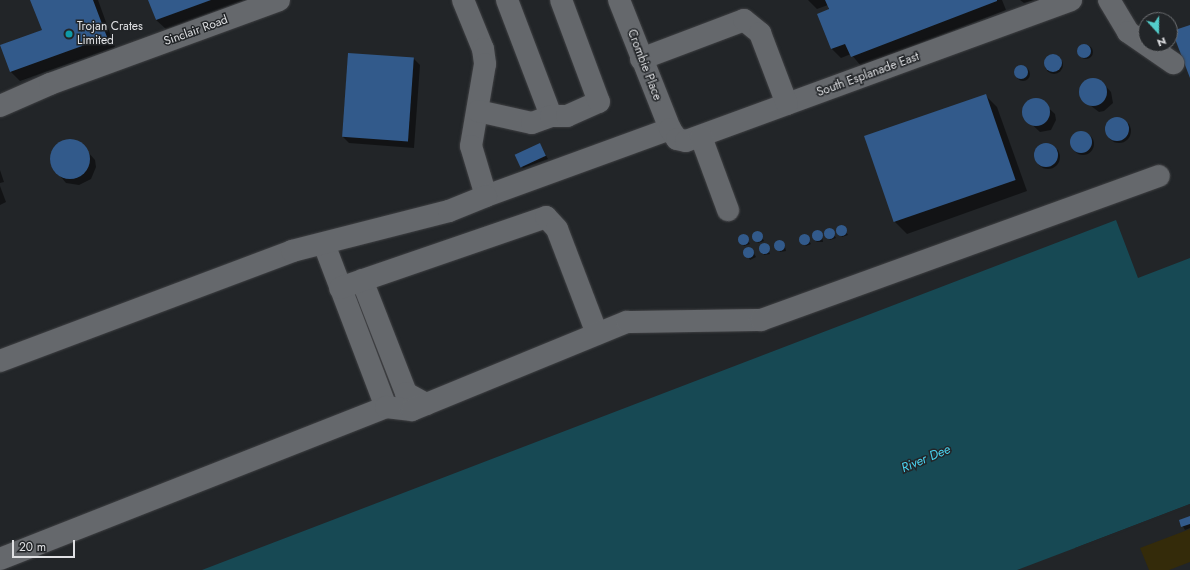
<!DOCTYPE html>
<html>
<head>
<meta charset="utf-8">
<style>
	body { margin:0 }
	#map { position:relative; width:1190px; height:570px; overflow:hidden; background:#222528; font-family:Jost,sans-serif }
	div>[style] { position:absolute }
	.sand>* { inset:0; background:#342b0a }
	.water>* { inset:0; background:#174954 }
	.pier>* { inset:0; background:#222528 }
	.shadow>* { inset:0; background:#0007 }
	.round { border-radius:50% }
	.building>* { inset:0; background:#325a8b; transform-origin:0 0 }
	.roads { filter:drop-shadow(0 0 1px #3f4043) drop-shadow(0 0 1px #3f4043) }
	.minor>* { height:22px; margin:-11px; padding:0 11px; transform-origin:11px; border-radius:11px; background:#65686c }
	.dots>* { width:11px; height:11px; translate:-50% -50%; box-sizing:border-box; border:2px solid #222528; border-radius:50% }
	span { translate:-50% -50%; white-space:nowrap; text-align:center; line-height:1.15; -webkit-text-stroke:3px #222528; paint-order:stroke }
	.poi-label { font-size:12px; color:#dfe0e3 }
	.left { translate:0 -50%; text-align:left }
	.street-label { font-size:12px; color:#dfe0e3 }
	.water-label { font-size:13px; color:#4ad3f0; font-style:italic }
	.north { position:absolute; left:1138px; top:12px; width:40px; height:40px; box-sizing:border-box; background:#222528; border:1px solid #6e7073; border-radius:50%; rotate:159deg; font-size:11px; font-weight:700; line-height:16px; text-align:center; color:#dfe0e3 }
	.north::after { content:''; display:block; margin:auto; width:14px; height:18px; background:#53cdcb; clip-path:polygon(50% 0,100% 100%,50% 72%,0 100%) }
	.scale { position:absolute; left:12px; top:540px; width:63px; height:18px; box-sizing:border-box; border:2px solid #dfe0e3; border-top:0; padding-left:5px; font-size:12px; line-height:14px; white-space:nowrap; color:#dfe0e3; -webkit-text-stroke:3px #222528; paint-order:stroke }
</style>
</head>
<body>
<div id="map">
	<div class="sand">
		<i style="clip-path:polygon(1190px 529px,1190px 562px,1169px 570px,1149px 570px,1140px 548px)"></i>
	</div>
	<div class="water">
		<i style="clip-path:polygon(1116px 220px,1138px 278px,1190px 258px,1190px 504px,1075px 548px,1017px 570px,202px 570px)"></i>
	</div>
	<div class="pier">
		<i style="clip-path:polygon(1190px 504px,1190px 506px,1076px 550px,1075px 548px)"></i>
	</div>
	<div class="shadow">
		<i style="clip-path:polygon(31px 0,98px 0,115px 47px,20px 81px,11px 72px,1px 45px,43px 31px)"></i>
		<i style="clip-path:polygon(149px 0,244px 0,166px 29px,156px 20px)"></i>
		<i style="clip-path:polygon(808px 0,1002px 0,1006px 10px,861px 66px,851px 54px,841px 58px,831px 48px,828px 5px,817px 9px)"></i>
		<i style="clip-path:polygon(1020px 0,1034px 0,1024px 3px)"></i>
		<i class="round" style="left:1079px;top:45px;width:14px;height:14px"></i>
		<i class="round" style="left:1045px;top:56px;width:18px;height:18px"></i>
		<i style="clip-path:polygon(414px 59px,420px 65px,414px 148px,349px 143px,343px 137px)"></i>
		<i class="round" style="left:1016px;top:67px;width:14px;height:14px"></i>
		<i style="clip-path:polygon(1089px 80px,1101px 81px,1111px 92px,1113px 103px,1104px 111px,1099px 112px,1082px 99px,1081px 88px)"></i>
		<i style="clip-path:polygon(986px 96px,997px 107px,1027px 191px,907px 234px,895px 222px)"></i>
		<i style="clip-path:polygon(1034px 100px,1040px 100px,1055px 114px,1056px 120px,1051px 130px,1040px 132px,1025px 118px,1025px 106px)"></i>
		<i class="round" style="left:1107px;top:119px;width:24px;height:24px"></i>
		<i class="round" style="left:1072px;top:133px;width:22px;height:22px"></i>
		<i style="clip-path:polygon(67px 140px,80px 143px,95px 160px,96px 167px,91px 179px,79px 185px,66px 183px,51px 165px,50px 159px,55px 147px)"></i>
		<i style="clip-path:polygon(540px 144px,548px 159px,523px 168px,520px 165px)"></i>
		<i class="round" style="left:1036px;top:145px;width:24px;height:24px"></i>
		<i style="clip-path:polygon(0 170px,4px 182px,0 183px)"></i>
		<i style="clip-path:polygon(0 186px,6px 202px,0 205px)"></i>
		<i style="clip-path:polygon(842px 226px,848px 235px,842px 237px,837px 228px)"></i>
		<i style="clip-path:polygon(830px 228px,836px 238px,830px 240px,825px 231px)"></i>
		<i style="clip-path:polygon(759px 232px,764px 241px,758px 243px,753px 234px)"></i>
		<i style="clip-path:polygon(819px 232px,822px 235px,823px 242px,817px 242px,814px 239px,813px 234px)"></i>
		<i style="clip-path:polygon(744px 234px,750px 244px,744px 246px,739px 237px)"></i>
		<i style="clip-path:polygon(805px 235px,811px 244px,806px 246px,800px 237px)"></i>
		<i style="clip-path:polygon(776px 242px,784px 243px,786px 251px,780px 252px)"></i>
		<i style="clip-path:polygon(766px 245px,770px 254px,764px 255px,761px 246px)"></i>
		<i style="clip-path:polygon(751px 248px,756px 257px,750px 260px,745px 250px)"></i>
		<i style="clip-path:polygon(1190px 517px,1190px 528px,1185px 530px,1180px 521px)"></i>
	</div>
	<div class="building">
		<i style="clip-path:polygon(30px 0,93px 0,107px 37px,10px 72px,0 45px,42px 30px)"></i>
		<i style="clip-path:polygon(148px 0,211px 0,156px 20px)"></i>
		<i style="clip-path:polygon(825px 0,997px 0,997px 1px,851px 57px,845px 44px,831px 49px,817px 14px,829px 9px)"></i>
		<i style="clip-path:polygon(1190px 25px,1190px 78px,1172px 31px)"></i>
		<i class="round" style="left:1077px;top:44px;width:14px;height:14px"></i>
		<i style="left:348px;top:53px;width:66px;height:84px;rotate:4deg"></i>
		<i class="round" style="left:1044px;top:54px;width:18px;height:18px"></i>
		<i class="round" style="left:1014px;top:65px;width:14px;height:14px"></i>
		<i class="round" style="left:1079px;top:78px;width:28px;height:28px"></i>
		<i style="left:986px;top:94px;width:91px;height:129px;rotate:71deg"></i>
		<i class="round" style="left:1022px;top:98px;width:28px;height:28px"></i>
		<i class="round" style="left:1105px;top:117px;width:24px;height:24px"></i>
		<i class="round" style="left:1070px;top:131px;width:22px;height:22px"></i>
		<i class="round" style="left:50px;top:139px;width:40px;height:40px"></i>
		<i style="left:540px;top:143px;width:14px;height:28px;rotate:65deg"></i>
		<i class="round" style="left:1034px;top:143px;width:24px;height:24px"></i>
		<i class="round" style="left:835.5px;top:224.5px;width:11px;height:11px"></i>
		<i class="round" style="left:823.5px;top:227.5px;width:11px;height:11px"></i>
		<i class="round" style="left:811.5px;top:229.5px;width:11px;height:11px"></i>
		<i class="round" style="left:751.5px;top:230.5px;width:11px;height:11px"></i>
		<i class="round" style="left:737.5px;top:233.5px;width:11px;height:11px"></i>
		<i class="round" style="left:798.5px;top:233.5px;width:11px;height:11px"></i>
		<i class="round" style="left:773.5px;top:239.5px;width:11px;height:11px"></i>
		<i class="round" style="left:758.5px;top:242.5px;width:11px;height:11px"></i>
		<i class="round" style="left:742.5px;top:246.5px;width:11px;height:11px"></i>
		<i style="clip-path:polygon(1190px 516px,1190px 524px,1181px 527px,1179px 520px)"></i>
	</div>
	<div class="roads">
		<div class="minor">
			<i style="left:463px;top:0;width:53px;rotate:67.8deg"></i>
			<i style="left:483px;top:49px;width:15px;rotate:82deg"></i>
			<i style="left:485px;top:64px;width:83px;rotate:99.7deg"></i>
			<i style="left:471px;top:146px;width:52px;rotate:73.3deg"></i>
			<i style="left:486px;top:196px;width:196px;rotate:-20deg"></i>
			<i style="left:507px;top:0;width:124px;rotate:69.2deg"></i>
			<i style="left:619px;top:0;width:139px;rotate:68.4deg"></i>
			<i style="left:670px;top:129px;width:12px;rotate:55deg"></i>
			<i style="left:677px;top:139px;width:9px;rotate:13deg"></i>
			<i style="left:686px;top:141px;width:410px;rotate:-20.1deg"></i>
			<i style="left:1109px;top:0;width:37px;rotate:59deg"></i>
			<i style="left:1128px;top:32px;width:55px;rotate:34.6deg"></i>
			<i style="left:641px;top:59px;width:110px;rotate:-20.7deg"></i>
			<i style="left:744px;top:20px;width:21px;rotate:39deg"></i>
			<i style="left:760px;top:33px;width:76px;rotate:69.2deg"></i>
			<i style="left:0;top:106px;width:55px;rotate:-23.7deg"></i>
			<i style="left:50px;top:84px;width:244px;rotate:-20.1deg"></i>
			<i style="left:478px;top:111px;width:55px;rotate:12.5deg"></i>
			<i style="left:532px;top:123px;width:20px;rotate:-20deg"></i>
			<i style="left:551px;top:116px;width:16px"></i>
			<i style="left:567px;top:116px;width:35px;rotate:-24deg"></i>
			<i style="left:599px;top:102px;width:109px;rotate:-110.4deg"></i>
			<i style="left:701px;top:137px;width:78px;rotate:69.7deg"></i>
			<i style="left:324px;top:244px;width:174px;rotate:69.2deg"></i>
			<i style="left:362px;top:280px;width:121px;rotate:68.7deg"></i>
			<i style="left:406px;top:393px;width:23px;rotate:29deg"></i>
			<i style="left:340px;top:288px;width:218px;rotate:-19deg"></i>
			<i style="left:546px;top:217px;width:16px;rotate:47deg"></i>
			<i style="left:557px;top:229px;width:112px;rotate:69.1deg"></i>
			<i style="left:0;top:361px;width:312px;rotate:-20.6deg"></i>
			<i style="left:292px;top:251px;width:162px;rotate:-14.3deg"></i>
			<i style="left:449px;top:211px;width:40px;rotate:-22deg"></i>
			<i style="left:0;top:559px;width:415px;rotate:-21.5deg"></i>
			<i style="left:386px;top:407px;width:26px;rotate:7deg"></i>
			<i style="left:412px;top:410px;width:232px;rotate:-22.3deg"></i>
			<i style="left:627px;top:322px;width:134px;rotate:-0.9deg"></i>
			<i style="left:761px;top:320px;width:423px;rotate:-19.9deg"></i>
		</div>
	</div>
	<div class="dots">
		<i style="left:69px;top:34px;background:#0f9aa8"></i>
	</div>
	<div class="poi-label">
		<span class="left" style="left:77px;top:34px">Trojan Crates<br>Limited</span>
	</div>
	<div class="street-label">
		<span style="left:196px;top:31px;rotate:-20deg">Sinclair Road</span>
		<span style="left:644px;top:65px;rotate:69deg">Crombie Place</span>
		<span style="left:868px;top:75px;rotate:-20deg">South Esplanade East</span>
	</div>
	<div class="water-label">
		<span style="left:926px;top:459px;rotate:-23deg">River Dee</span>
	</div>
	<div class="north">N</div>
	<div class="scale">20 m</div>
</div>
</body>
</html>
